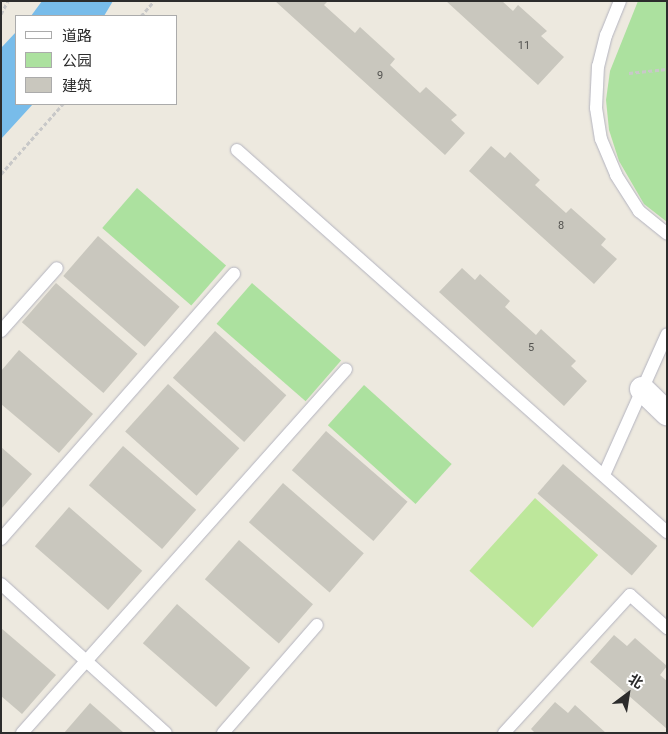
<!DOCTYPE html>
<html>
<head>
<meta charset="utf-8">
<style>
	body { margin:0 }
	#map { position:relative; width:668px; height:734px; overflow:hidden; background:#ede9df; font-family:Roboto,"Noto Sans SC",sans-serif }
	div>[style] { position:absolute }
	.green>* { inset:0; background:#ace19f; transform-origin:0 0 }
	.pitch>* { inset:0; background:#bde79b; transform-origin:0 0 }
	.water>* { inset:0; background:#78bcea }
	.building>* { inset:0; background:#c9c7be; transform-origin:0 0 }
	.path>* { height:3px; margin-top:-1.5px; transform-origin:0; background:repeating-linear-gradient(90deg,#c8c8c8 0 4px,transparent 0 6.5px) }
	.roads { filter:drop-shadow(0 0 1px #b3b3bf) drop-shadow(0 0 1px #b3b3bf) }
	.lane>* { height:12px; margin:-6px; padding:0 6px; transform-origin:6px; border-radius:6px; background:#fff }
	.street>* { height:24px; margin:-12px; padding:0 12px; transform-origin:12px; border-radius:12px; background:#fff }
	span { translate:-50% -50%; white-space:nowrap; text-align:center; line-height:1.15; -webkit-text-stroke:4px #fff; paint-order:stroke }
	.number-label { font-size:11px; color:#535350 }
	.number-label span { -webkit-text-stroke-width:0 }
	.frame { position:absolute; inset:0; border:2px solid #2c2c2c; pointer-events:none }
	.legend { position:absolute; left:15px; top:15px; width:162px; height:90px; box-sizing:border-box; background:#fff; border:1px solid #ababab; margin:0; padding:6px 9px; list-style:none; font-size:15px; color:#2c2c2c }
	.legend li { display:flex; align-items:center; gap:10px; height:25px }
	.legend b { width:25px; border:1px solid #ababab }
	.north { position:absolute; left:603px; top:669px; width:50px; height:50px; -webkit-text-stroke:4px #fff; paint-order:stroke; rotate:31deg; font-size:14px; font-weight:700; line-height:20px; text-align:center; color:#2c2c2c }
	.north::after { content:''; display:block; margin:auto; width:18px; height:22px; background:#2c2c2c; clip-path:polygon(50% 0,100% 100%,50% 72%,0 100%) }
</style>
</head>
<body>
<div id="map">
	<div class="green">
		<i style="clip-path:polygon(638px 1px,667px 1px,667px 222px,644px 204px,619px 161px,609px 130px,606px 100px,610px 71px)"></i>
		<i style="left:137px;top:188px;width:118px;height:53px;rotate:41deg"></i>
		<i style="left:252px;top:283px;width:118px;height:54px;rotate:41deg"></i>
		<i style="left:364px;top:385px;width:118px;height:54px;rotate:42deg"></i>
	</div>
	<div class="pitch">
		<i style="left:535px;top:498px;width:85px;height:98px;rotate:42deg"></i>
	</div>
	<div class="water">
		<i style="clip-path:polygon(42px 1px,113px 1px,104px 16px,31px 16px)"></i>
		<i style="clip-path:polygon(16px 32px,16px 104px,33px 104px,1px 139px,1px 48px)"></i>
	</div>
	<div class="building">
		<i style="clip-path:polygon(275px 1px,328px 1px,324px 5px,355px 33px,360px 27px,395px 59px,390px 65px,420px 93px,426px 87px,457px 115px,451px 120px,465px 133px,445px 155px)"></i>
		<i style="clip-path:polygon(446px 1px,502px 1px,513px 11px,518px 5px,547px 31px,541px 36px,564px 57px,538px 85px)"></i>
		<i style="clip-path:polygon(491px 146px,505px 158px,510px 152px,540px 180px,535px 185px,566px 213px,571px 208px,606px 239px,601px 245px,617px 259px,594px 284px,469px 171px)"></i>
		<i style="left:98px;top:236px;width:108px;height:53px;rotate:41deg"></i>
		<i style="clip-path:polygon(462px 268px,475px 280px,480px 274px,510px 301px,505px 307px,536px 335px,541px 329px,576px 361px,571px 366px,587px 381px,564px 406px,439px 292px)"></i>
		<i style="left:56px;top:283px;width:108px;height:52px;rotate:41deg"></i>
		<i style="left:215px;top:331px;width:96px;height:63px;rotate:42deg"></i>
		<i style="clip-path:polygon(19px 350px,93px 414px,59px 453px,1px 404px,1px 371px)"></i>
		<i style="left:168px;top:384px;width:96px;height:64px;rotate:42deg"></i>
		<i style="left:326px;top:431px;width:108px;height:52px;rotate:41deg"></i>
		<i style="left:123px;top:446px;width:97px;height:52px;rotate:41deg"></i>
		<i style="clip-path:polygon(1px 447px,32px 474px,1px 509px)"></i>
		<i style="left:563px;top:464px;width:125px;height:39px;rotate:41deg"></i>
		<i style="left:283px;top:483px;width:107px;height:52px;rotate:41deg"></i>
		<i style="left:69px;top:507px;width:97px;height:52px;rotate:41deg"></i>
		<i style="left:239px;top:540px;width:98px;height:52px;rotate:41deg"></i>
		<i style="left:177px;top:604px;width:97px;height:52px;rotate:41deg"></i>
		<i style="clip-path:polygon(1px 628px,56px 675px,22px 714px,1px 696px)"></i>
		<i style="clip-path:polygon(614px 635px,627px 646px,635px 638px,667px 666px,660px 675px,667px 681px,667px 729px,590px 662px)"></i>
		<i style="clip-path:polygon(555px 702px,568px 713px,575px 705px,606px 733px,535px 733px,531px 729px)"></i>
		<i style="clip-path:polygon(90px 703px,124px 733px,64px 733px)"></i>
	</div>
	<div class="path">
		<i style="left:1px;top:14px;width:15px;rotate:-62deg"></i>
		<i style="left:141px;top:16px;width:20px;rotate:-49deg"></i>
		<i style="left:629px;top:73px;width:38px;rotate:-6deg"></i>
		<i style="left:1px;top:174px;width:94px;rotate:-48.5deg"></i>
	</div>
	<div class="roads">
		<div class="lane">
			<i style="left:620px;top:1px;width:37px;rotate:112deg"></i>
			<i style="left:606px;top:35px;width:32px;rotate:104deg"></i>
			<i style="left:598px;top:66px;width:42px;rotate:92.7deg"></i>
			<i style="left:596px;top:108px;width:31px;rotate:81deg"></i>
			<i style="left:601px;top:139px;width:39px;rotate:67deg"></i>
			<i style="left:616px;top:175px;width:43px;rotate:57.4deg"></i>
			<i style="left:639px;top:211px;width:36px;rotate:39deg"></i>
			<i style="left:237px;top:150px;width:575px;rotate:41.62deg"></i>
			<i style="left:1px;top:331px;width:84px;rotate:-48.4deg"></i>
			<i style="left:604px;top:475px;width:154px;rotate:-65.9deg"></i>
			<i style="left:1px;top:539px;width:353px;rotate:-48.7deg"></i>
			<i style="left:1px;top:584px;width:222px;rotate:42.1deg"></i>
			<i style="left:22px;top:733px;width:487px;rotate:-48.3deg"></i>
			<i style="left:223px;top:733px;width:143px;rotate:-49deg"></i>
			<i style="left:504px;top:733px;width:187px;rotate:-47.6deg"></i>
			<i style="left:630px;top:595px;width:50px;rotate:41.7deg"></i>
		</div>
		<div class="street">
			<i style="left:642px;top:389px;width:35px;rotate:44deg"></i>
		</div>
	</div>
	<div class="number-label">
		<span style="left:524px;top:46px">11</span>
		<span style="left:380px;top:76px">9</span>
		<span style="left:561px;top:226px">8</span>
		<span style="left:531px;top:348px">5</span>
	</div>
	<div class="frame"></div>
	<ul class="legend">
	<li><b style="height:6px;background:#fff"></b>道路</li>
	<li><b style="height:14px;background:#ace19f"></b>公园</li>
	<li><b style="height:14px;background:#c9c7be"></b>建筑</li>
	</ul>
	<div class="north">北</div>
</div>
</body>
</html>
